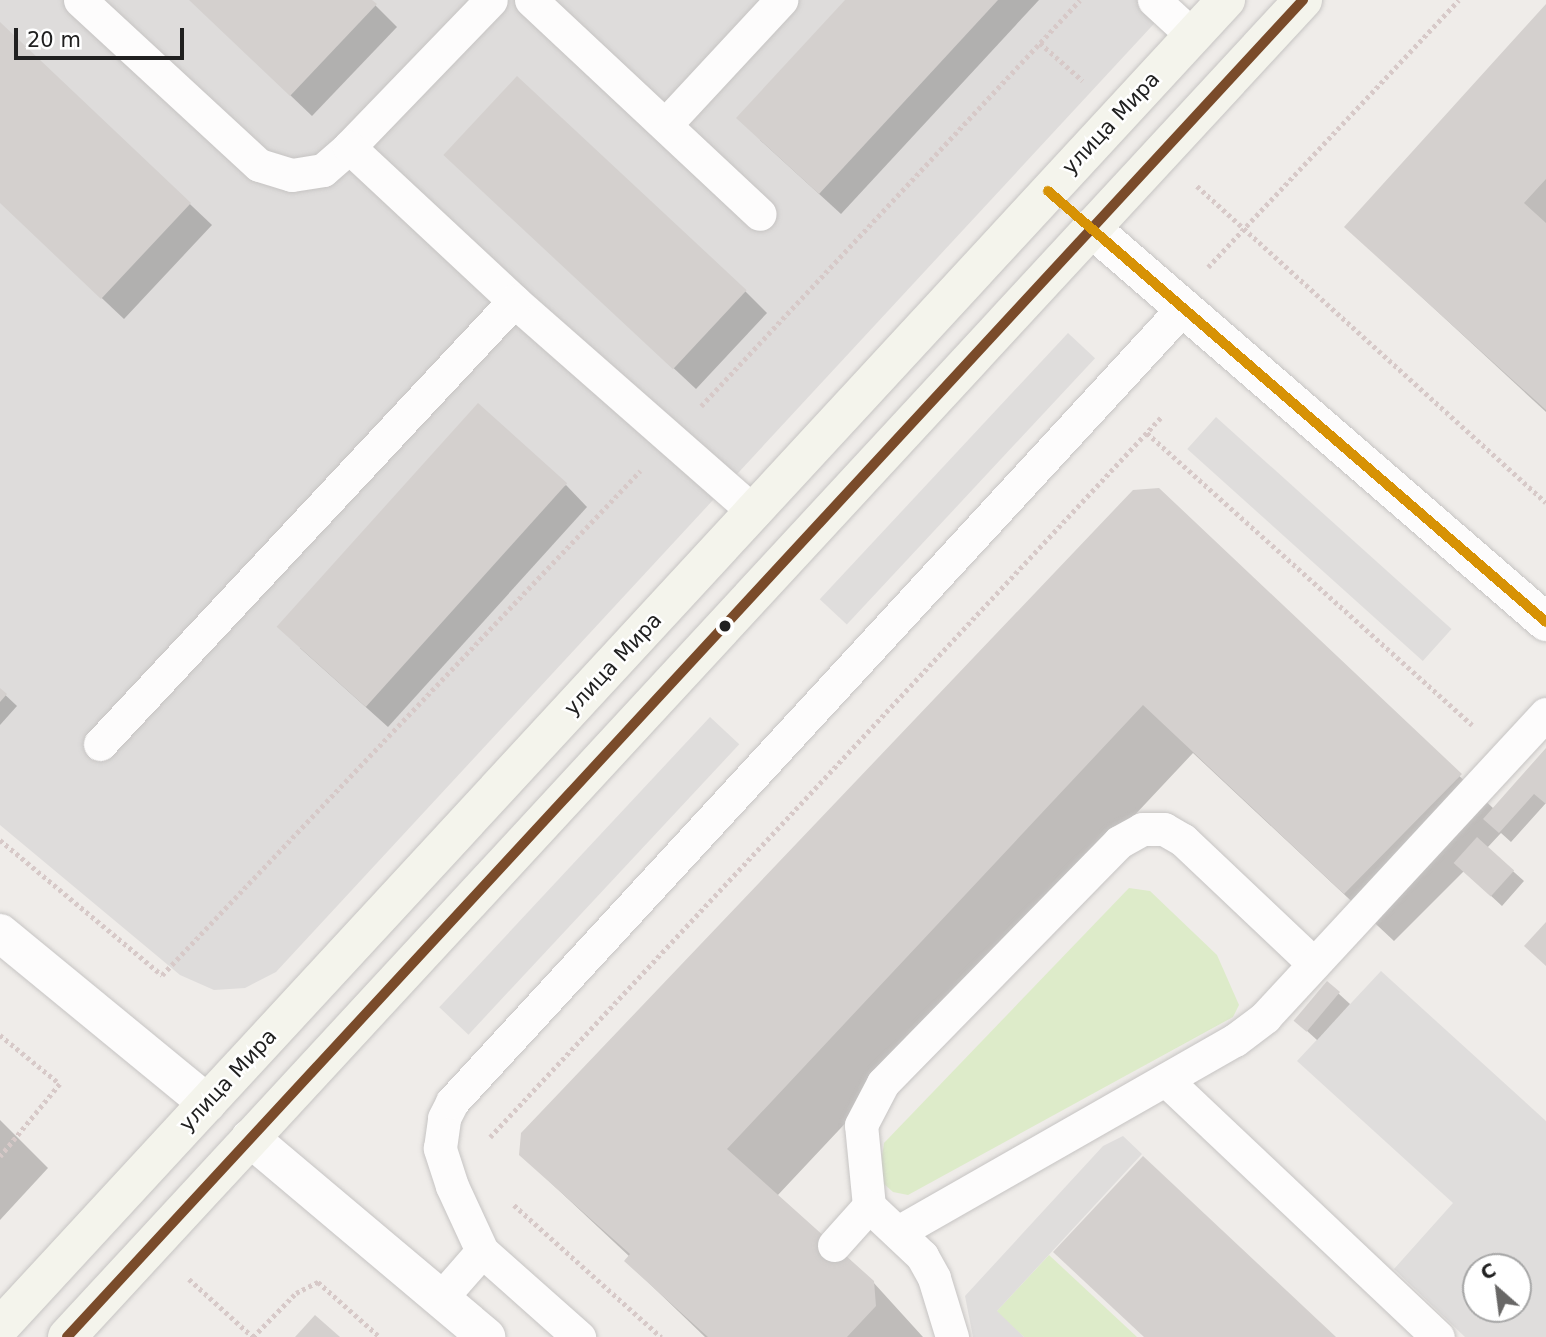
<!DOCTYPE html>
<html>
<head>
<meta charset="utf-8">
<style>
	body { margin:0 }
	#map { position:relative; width:1546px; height:1337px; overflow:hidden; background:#efece9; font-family:"DejaVu Sans",sans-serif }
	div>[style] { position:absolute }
	.residential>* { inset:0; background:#dedcdb }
	.grass>* { inset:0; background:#ddebc9 }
	.parking>* { inset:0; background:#dfdddc; transform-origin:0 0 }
	.shadow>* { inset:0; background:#0003 }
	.building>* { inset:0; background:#d4d0ce; transform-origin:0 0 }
	.path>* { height:4.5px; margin-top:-2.25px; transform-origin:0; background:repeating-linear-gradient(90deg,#d7c9c8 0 3.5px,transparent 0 7px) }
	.roads { filter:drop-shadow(0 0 2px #c6c4c3) drop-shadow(0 0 2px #c6c4c3) }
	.service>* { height:33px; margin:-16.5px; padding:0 16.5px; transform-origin:16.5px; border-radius:16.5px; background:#fdfcfc }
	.minor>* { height:38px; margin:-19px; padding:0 19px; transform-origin:19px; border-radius:19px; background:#fdfcfc }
	.tertiary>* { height:38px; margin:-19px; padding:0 19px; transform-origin:19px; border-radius:19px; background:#fdfcfc }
	.secondary>* { height:38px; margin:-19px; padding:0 19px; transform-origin:19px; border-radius:19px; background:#f4f4ec }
	.bus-1>* { height:10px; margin:-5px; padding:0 5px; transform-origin:5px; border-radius:5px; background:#7a4b2a }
	.bus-2>* { height:10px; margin:-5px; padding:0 5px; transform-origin:5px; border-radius:5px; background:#d79205 }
	.dots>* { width:19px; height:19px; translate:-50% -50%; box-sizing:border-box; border:4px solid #fff; border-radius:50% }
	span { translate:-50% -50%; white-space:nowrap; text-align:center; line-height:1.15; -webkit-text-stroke:5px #fff; paint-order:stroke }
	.street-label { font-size:21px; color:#202020 }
	.north { position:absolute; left:1462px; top:1253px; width:70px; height:70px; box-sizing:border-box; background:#fff; border:2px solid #a6a6a6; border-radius:50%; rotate:332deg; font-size:19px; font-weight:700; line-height:28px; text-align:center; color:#202020 }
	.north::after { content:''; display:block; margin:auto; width:24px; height:32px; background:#686766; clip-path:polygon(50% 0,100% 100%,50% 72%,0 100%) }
	.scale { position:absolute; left:14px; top:28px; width:170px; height:32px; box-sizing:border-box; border:4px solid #202020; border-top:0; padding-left:9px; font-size:21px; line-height:24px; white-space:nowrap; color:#202020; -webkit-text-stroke:5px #fff; paint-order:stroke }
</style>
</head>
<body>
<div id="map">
	<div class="residential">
		<i style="clip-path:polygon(0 0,1176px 0,276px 972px,245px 988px,214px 990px,180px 975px,0 825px)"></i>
	</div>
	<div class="grass">
		<i style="clip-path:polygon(1129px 888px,1150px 891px,1217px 955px,1239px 1005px,1233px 1017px,908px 1195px,893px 1192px,884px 1184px,880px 1170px,884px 1143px)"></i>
		<i style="clip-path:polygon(1049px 1255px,1137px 1337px,1024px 1337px,996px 1312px)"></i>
	</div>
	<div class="parking">
		<i style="left:1068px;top:333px;width:37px;height:364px;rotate:43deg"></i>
		<i style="left:1216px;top:417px;width:317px;height:43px;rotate:42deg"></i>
		<i style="left:710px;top:717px;width:40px;height:397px;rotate:43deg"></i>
		<i style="clip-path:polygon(evenodd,1381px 971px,1546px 1121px,1546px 1337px,1465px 1337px,1394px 1269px,1453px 1203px,1297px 1061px,1381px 971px,1476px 1267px,1518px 1267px,1518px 1309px,1476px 1309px,1476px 1267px)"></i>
		<i style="clip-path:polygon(1123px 1136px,1142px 1154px,997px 1311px,1024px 1337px,973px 1337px,965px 1296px,1103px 1146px)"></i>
	</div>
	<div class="shadow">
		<i style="clip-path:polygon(191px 0,370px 0,397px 27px,312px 116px)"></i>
		<i style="clip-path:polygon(848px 0,1039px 0,841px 214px,760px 140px)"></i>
		<i style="clip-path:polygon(1546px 6px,1546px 412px,1346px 227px)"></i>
		<i style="clip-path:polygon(0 24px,212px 225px,124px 319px,0 202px)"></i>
		<i style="clip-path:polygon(468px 176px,745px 291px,767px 313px,696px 389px)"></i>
		<i style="clip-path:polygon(566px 485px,587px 507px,388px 727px,300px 648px)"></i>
		<i style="clip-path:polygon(1159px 490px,1494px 809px,1546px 751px,1546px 803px,1511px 842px,1501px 833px,1487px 848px,1524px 881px,1502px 906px,1464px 871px,1394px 941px,1193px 753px,777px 1196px,873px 1282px,923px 1337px,705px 1337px,626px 1261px,630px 1257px,520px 1154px)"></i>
		<i style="clip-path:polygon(0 690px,17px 706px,0 725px)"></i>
		<i style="clip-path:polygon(1327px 983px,1350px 1004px,1317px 1040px,1306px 1030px)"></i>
		<i style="clip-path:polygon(0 1120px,48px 1168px,0 1220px)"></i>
	</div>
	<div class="building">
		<i style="clip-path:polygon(189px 0,372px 0,377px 4px,290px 96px)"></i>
		<i style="clip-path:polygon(845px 0,998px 0,819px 194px,736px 118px)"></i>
		<i style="clip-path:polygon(1546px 4px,1546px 179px,1524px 203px,1546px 223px,1546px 410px,1344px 227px)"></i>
		<i style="clip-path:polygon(0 22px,191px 203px,101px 299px,0 203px)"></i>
		<i style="left:517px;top:76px;width:314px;height:108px;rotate:43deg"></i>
		<i style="left:478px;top:403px;width:120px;height:301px;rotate:42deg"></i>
		<i style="clip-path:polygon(1159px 488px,1462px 774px,1344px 894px,1143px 705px,727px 1149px,874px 1281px,876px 1306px,847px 1337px,708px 1337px,624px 1261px,630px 1254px,519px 1155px,521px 1133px,1133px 490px)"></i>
		<i style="clip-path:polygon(0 688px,7px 694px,0 702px)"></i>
		<i style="clip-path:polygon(1546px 748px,1546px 804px,1534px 794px,1499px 833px,1483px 819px)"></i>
		<i style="left:1477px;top:837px;width:50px;height:35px;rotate:42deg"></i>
		<i style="clip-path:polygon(1546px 922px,1546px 966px,1524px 946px)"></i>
		<i style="left:1327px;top:981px;width:17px;height:52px;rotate:40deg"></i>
		<i style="clip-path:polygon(1143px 1156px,1336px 1337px,1144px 1337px,1053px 1252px)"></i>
		<i style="clip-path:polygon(315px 1315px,340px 1337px,295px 1337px)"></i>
	</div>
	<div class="path">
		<i style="left:1040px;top:43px;width:57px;rotate:41.5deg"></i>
		<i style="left:1197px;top:186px;width:471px;rotate:42.2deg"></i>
		<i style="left:1208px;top:267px;width:366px;rotate:-46.8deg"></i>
		<i style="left:701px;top:406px;width:555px;rotate:-46.97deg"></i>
		<i style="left:1147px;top:433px;width:437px;rotate:41.9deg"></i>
		<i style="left:0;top:840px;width:211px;rotate:39.8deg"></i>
		<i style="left:162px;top:975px;width:695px;rotate:-46.52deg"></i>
		<i style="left:0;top:1035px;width:77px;rotate:39.2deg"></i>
		<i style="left:60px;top:1084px;width:94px;rotate:129.4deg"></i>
		<i style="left:490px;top:1137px;width:986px;rotate:-47.01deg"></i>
		<i style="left:514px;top:1205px;width:198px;rotate:41.9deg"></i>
		<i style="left:189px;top:1279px;width:86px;rotate:42.2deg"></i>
		<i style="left:253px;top:1337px;width:62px;rotate:-45.7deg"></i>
		<i style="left:296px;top:1293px;width:25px;rotate:-27deg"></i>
		<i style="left:318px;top:1282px;width:83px;rotate:41.6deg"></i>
	</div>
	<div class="roads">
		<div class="service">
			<i style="left:80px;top:0;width:243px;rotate:42.7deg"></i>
			<i style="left:259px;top:165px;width:34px;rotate:17deg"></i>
			<i style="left:292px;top:175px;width:31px;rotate:-9deg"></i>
			<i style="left:323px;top:170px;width:35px;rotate:-41deg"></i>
			<i style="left:349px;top:147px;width:204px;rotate:-46deg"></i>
			<i style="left:531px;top:0;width:313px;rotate:43.1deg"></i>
			<i style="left:1154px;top:0;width:53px;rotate:42.7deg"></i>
			<i style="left:665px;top:125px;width:171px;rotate:-47.1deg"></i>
			<i style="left:349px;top:147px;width:226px;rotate:43deg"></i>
			<i style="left:514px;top:301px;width:320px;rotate:41.3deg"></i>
			<i style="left:100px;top:744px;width:606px;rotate:-46.94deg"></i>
			<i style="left:1166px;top:1080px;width:374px;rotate:43.4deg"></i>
			<i style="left:869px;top:1206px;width:81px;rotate:-95.6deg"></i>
			<i style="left:861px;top:1125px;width:47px;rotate:-62.4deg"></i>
			<i style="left:883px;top:1083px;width:337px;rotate:-45.6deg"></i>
			<i style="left:1119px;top:842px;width:26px;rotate:-29deg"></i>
			<i style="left:1142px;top:829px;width:22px"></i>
			<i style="left:1164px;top:829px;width:22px;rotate:30deg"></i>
			<i style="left:1183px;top:840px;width:180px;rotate:43.4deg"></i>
			<i style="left:898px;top:1232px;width:388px;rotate:-29.7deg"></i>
			<i style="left:1235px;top:1040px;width:38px;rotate:-37deg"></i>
			<i style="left:1265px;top:1017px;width:413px;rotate:-47.2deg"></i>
			<i style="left:834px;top:1245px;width:52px;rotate:-48.1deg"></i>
			<i style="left:869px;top:1206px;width:73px;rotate:43.3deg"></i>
			<i style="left:922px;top:1256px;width:25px;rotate:61deg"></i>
			<i style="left:934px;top:1278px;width:62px;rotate:73deg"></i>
			<i style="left:482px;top:1251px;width:130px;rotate:41.6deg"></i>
			<i style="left:441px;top:1298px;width:62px;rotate:-48.9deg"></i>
			<i style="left:482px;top:1251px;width:72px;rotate:-114.8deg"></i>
			<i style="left:452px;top:1186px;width:40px;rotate:-108deg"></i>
			<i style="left:440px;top:1148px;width:30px;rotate:-82deg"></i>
			<i style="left:444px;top:1118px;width:18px;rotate:-63deg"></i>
			<i style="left:452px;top:1102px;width:1079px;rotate:-47.37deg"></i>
		</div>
		<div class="minor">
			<i style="left:1091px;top:228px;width:602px;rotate:40.89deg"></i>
		</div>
		<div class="tertiary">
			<i style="left:0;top:933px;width:268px;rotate:39.4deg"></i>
			<i style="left:250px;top:1138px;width:309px;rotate:40.1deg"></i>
		</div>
		<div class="secondary">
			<i style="left:0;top:1327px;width:1807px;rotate:-47.27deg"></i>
			<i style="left:67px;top:1337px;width:1821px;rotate:-47.25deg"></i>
		</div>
	</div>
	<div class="bus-1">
		<i style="left:67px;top:1337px;width:1821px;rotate:-47.25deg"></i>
	</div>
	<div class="bus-2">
		<i style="left:1048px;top:191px;width:659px;rotate:40.87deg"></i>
	</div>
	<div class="dots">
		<i style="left:725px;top:626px;background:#202020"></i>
	</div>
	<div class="street-label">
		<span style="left:1111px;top:123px;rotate:-47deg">улица Мира</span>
		<span style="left:613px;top:664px;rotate:-47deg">улица Мира</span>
		<span style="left:228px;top:1080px;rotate:-47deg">улица Мира</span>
	</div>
	<div class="north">С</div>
	<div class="scale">20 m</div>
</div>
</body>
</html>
